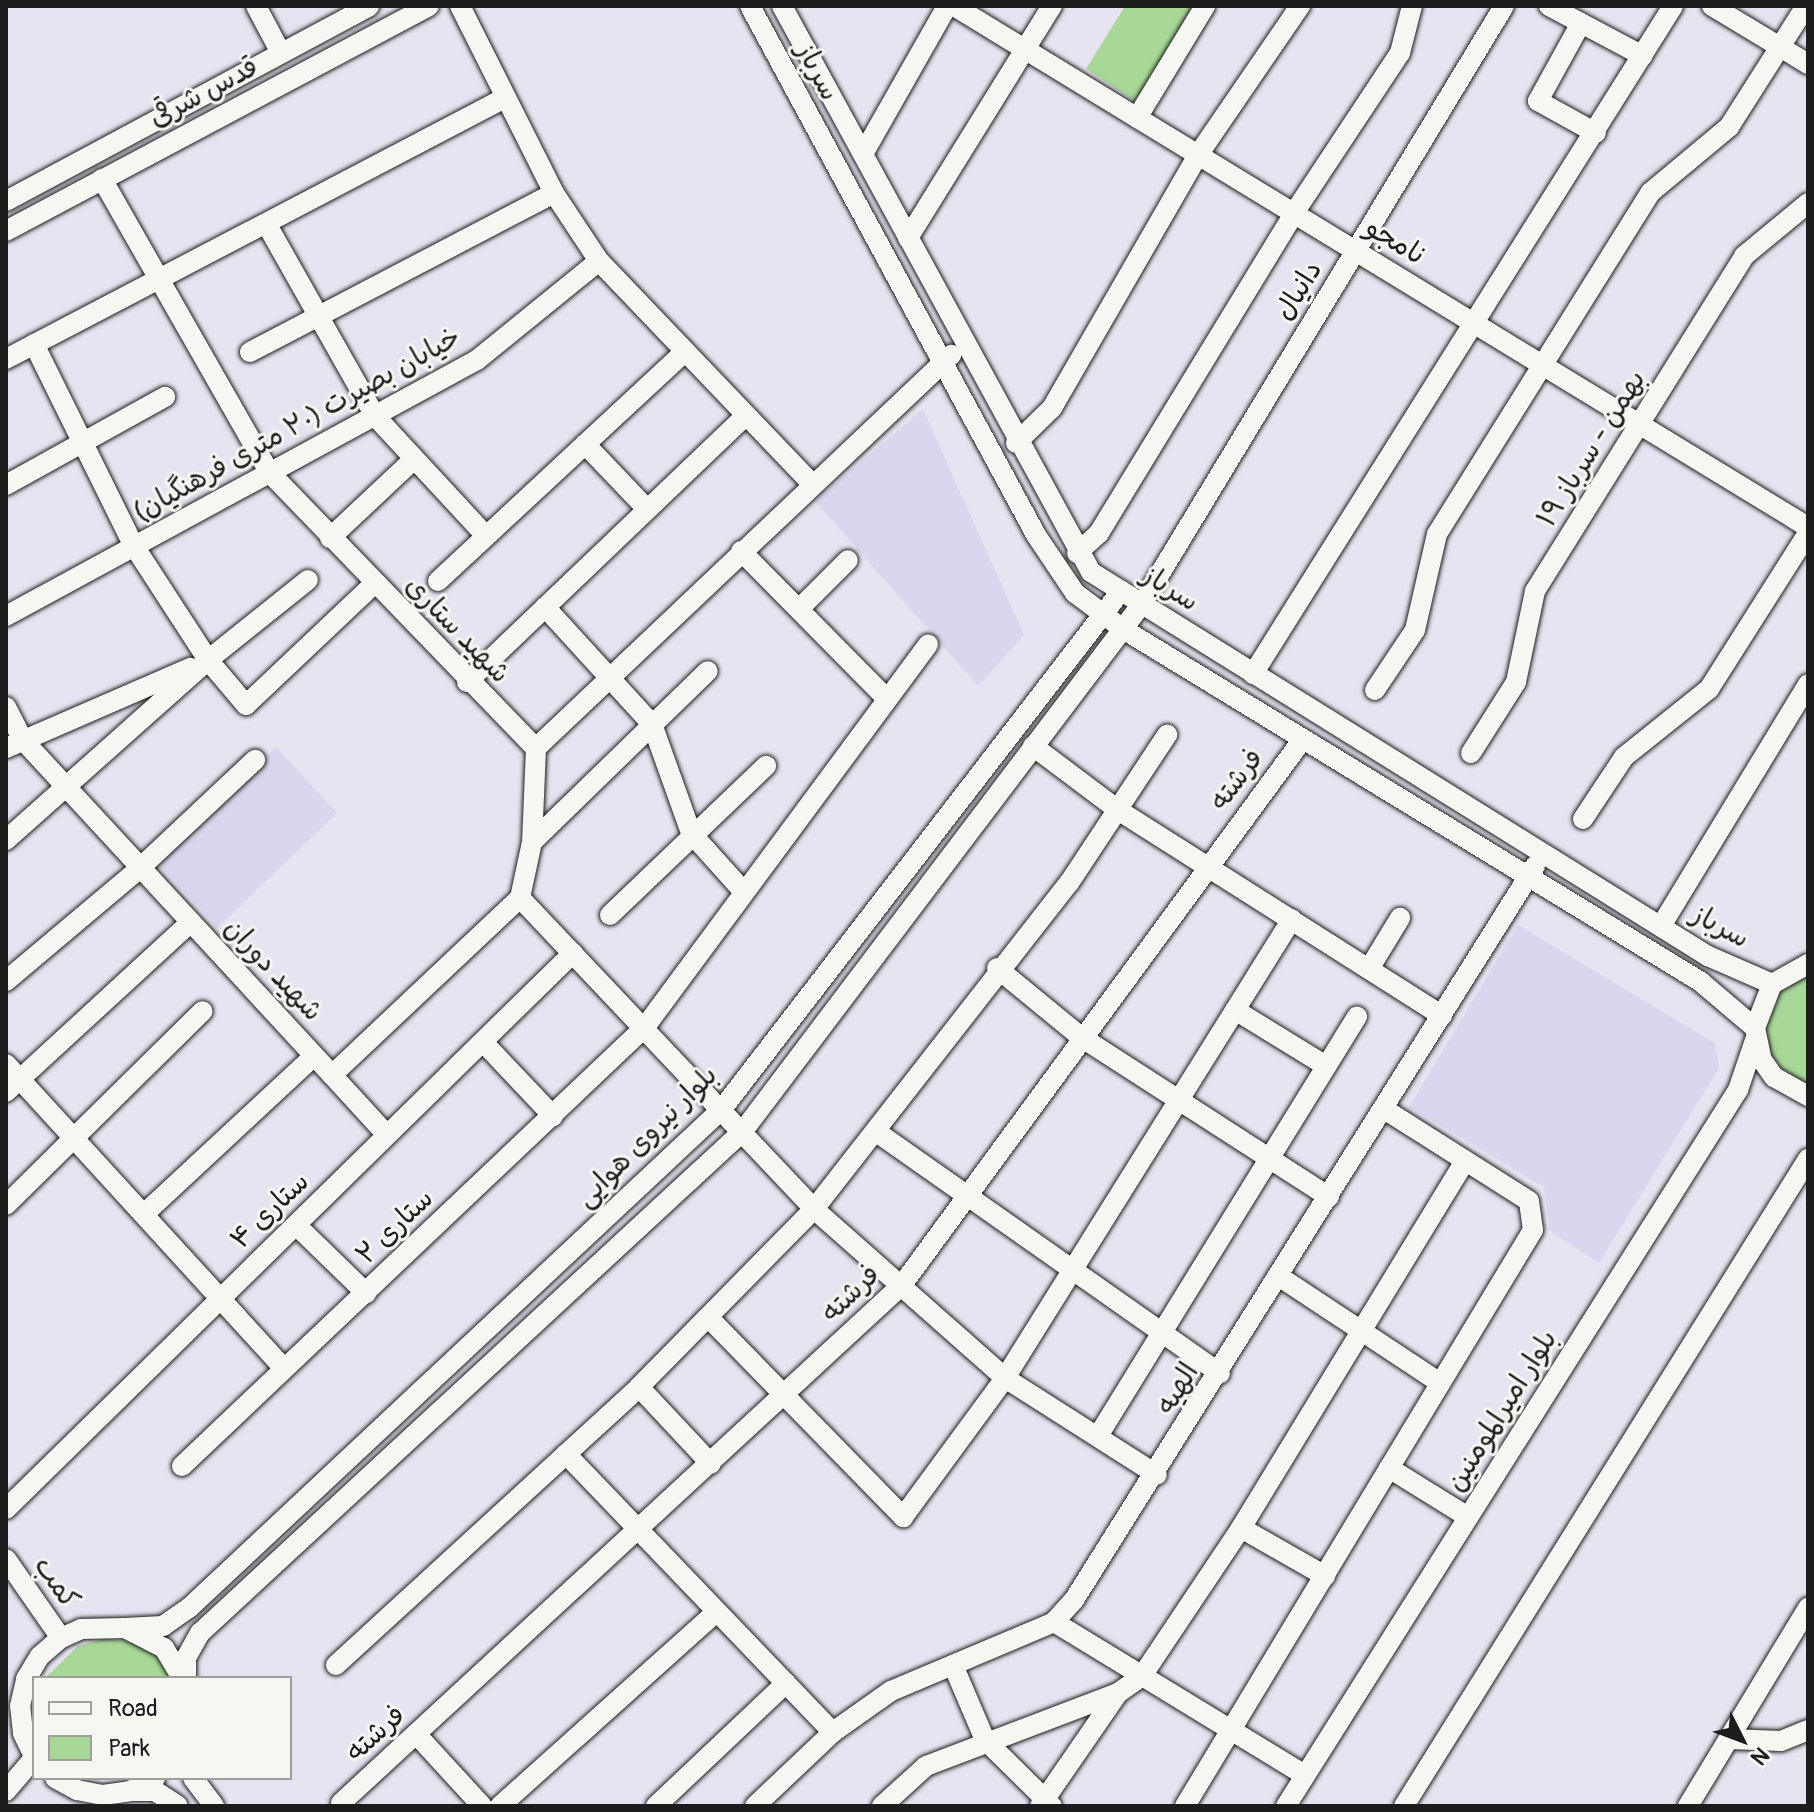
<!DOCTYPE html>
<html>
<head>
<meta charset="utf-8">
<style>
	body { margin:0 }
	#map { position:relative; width:1814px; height:1812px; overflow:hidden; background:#e5e4f0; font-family:Pangolin,"Playpen Sans Arabic",sans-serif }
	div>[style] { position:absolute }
	.built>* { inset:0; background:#d9d7ef }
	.green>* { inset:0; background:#a8d898 }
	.roads { filter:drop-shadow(0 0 2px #1c1c1c) drop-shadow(0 0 2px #1c1c1c) }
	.minor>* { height:20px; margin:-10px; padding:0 10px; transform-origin:10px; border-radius:10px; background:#f6f6f2 }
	span { translate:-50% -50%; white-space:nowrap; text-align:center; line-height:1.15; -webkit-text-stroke:6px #f6f6f2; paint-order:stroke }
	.street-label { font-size:28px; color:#1c1c1c }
	.frame { position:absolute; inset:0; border:8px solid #1c1c1c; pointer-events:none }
	.legend { position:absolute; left:32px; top:1676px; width:260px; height:104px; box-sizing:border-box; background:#f6f6f2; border:2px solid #9f9f9c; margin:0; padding:10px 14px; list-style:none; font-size:24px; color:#1c1c1c }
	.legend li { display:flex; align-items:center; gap:16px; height:40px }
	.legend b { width:40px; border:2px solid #9f9f9c }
	.north { position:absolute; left:1702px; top:1700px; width:80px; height:80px; -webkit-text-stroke:6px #f6f6f2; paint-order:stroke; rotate:132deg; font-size:22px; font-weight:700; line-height:32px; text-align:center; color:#1c1c1c }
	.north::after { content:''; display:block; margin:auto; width:28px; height:36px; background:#1c1c1c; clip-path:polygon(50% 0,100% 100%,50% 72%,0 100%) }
</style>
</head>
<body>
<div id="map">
	<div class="built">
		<i style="clip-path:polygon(923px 409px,1024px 635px,978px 686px,815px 501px)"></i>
		<i style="clip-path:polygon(276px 747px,337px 813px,217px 928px,161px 867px,160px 857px)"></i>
		<i style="clip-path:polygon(1518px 925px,1715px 1043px,1719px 1068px,1599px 1263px,1550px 1231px,1544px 1187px,1409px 1107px)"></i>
	</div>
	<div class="green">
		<i style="clip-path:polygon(1125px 6px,1197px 6px,1138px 103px,1086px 69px)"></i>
		<i style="clip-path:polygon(1808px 973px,1808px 1089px,1792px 1084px,1767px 1057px,1762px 1020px,1783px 984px)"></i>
		<i style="clip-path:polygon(103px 1639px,128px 1641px,152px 1651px,175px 1678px,45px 1678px,78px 1646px)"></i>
	</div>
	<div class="roads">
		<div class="minor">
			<i style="left:256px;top:6px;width:53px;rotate:62deg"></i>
			<i style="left:460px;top:6px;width:209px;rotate:63.3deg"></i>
			<i style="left:554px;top:193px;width:82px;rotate:56.5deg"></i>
			<i style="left:599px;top:261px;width:308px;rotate:46.3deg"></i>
			<i style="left:750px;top:6px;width:601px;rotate:61.6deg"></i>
			<i style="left:1036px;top:535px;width:70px;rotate:56.1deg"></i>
			<i style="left:1075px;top:593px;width:60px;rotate:36.9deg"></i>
			<i style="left:1123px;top:629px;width:677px;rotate:31.41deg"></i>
			<i style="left:1701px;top:982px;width:71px;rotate:40.4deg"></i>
			<i style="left:782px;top:6px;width:645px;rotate:61.37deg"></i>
			<i style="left:1091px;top:572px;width:727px;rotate:31.9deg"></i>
			<i style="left:1708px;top:956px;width:70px;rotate:23.6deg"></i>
			<i style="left:954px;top:6px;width:1000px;rotate:31.39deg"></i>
			<i style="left:1549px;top:6px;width:106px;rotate:28deg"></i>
			<i style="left:1712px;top:6px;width:112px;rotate:31.1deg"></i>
			<i style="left:1581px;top:23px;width:89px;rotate:118.9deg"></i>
			<i style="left:1538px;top:101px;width:66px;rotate:28.9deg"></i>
			<i style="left:1137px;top:118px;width:131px;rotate:-58.7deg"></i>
			<i style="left:863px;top:154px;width:170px;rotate:-60.4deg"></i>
			<i style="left:102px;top:179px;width:339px;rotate:60.3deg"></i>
			<i style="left:270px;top:473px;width:383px;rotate:46deg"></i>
			<i style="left:536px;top:748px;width:94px;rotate:92.4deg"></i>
			<i style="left:532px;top:842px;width:57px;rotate:102.1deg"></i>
			<i style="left:520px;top:898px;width:428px;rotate:46.6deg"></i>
			<i style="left:814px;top:1209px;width:255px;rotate:41.5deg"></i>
			<i style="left:1005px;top:1378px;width:180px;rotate:32.5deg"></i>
			<i style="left:6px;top:201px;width:412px;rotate:-28.2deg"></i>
			<i style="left:267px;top:225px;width:219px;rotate:60.5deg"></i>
			<i style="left:375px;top:416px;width:163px;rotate:47.2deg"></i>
			<i style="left:6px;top:231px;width:479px;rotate:-28deg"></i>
			<i style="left:908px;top:238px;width:273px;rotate:-58.2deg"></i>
			<i style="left:34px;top:344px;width:225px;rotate:63.7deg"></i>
			<i style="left:134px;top:546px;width:136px;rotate:57deg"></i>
			<i style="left:208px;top:660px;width:59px;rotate:49.8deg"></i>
			<i style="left:246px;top:705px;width:176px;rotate:-43.4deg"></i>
			<i style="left:250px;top:352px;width:343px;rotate:-27.6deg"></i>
			<i style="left:6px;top:359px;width:561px;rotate:-27.62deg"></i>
			<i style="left:1016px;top:443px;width:50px;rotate:-44.2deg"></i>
			<i style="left:1052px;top:408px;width:292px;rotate:-60deg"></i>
			<i style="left:1198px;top:155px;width:181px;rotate:-55.6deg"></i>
			<i style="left:585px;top:444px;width:90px;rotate:46.4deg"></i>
			<i style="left:6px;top:485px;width:182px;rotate:-29deg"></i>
			<i style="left:330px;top:538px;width:114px;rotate:-43.2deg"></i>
			<i style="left:741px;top:551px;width:208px;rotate:45.4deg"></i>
			<i style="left:1077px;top:553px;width:30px;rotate:-42deg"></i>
			<i style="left:1099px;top:533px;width:375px;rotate:-58.6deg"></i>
			<i style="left:1294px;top:213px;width:192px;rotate:-56.5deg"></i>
			<i style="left:1400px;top:53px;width:49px;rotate:-75.7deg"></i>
			<i style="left:438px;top:581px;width:333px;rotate:-42.9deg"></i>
			<i style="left:545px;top:607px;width:159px;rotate:47.6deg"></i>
			<i style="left:652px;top:724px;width:116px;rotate:70.3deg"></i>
			<i style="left:691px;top:833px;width:79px;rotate:48.1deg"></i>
			<i style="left:799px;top:609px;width:69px;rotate:-45deg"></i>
			<i style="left:6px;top:616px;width:536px;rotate:-28.53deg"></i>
			<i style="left:477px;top:360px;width:157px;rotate:-39.1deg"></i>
			<i style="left:1253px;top:674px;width:789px;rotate:-57.84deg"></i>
			<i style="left:467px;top:682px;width:383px;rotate:-43.7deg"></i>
			<i style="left:1375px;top:690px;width:72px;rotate:-56.3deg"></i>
			<i style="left:1415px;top:630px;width:98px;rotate:-77.1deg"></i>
			<i style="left:1437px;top:534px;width:403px;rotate:-58deg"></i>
			<i style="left:1651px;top:192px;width:102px;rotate:-39.8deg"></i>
			<i style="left:1729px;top:127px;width:143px;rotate:-57.5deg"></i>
			<i style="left:6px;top:707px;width:36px;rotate:63deg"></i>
			<i style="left:22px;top:739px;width:457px;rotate:47.3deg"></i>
			<i style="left:332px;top:1075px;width:258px;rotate:-43.3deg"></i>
			<i style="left:1033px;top:746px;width:106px;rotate:37deg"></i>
			<i style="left:1118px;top:810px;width:384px;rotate:32.4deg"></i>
			<i style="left:6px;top:748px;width:201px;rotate:-23.5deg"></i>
			<i style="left:536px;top:748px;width:572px;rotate:-43.44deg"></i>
			<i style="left:1471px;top:753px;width:84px;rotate:-57.6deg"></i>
			<i style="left:1516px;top:682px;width:93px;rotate:-78.2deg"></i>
			<i style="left:1535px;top:591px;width:395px;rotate:-58deg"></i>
			<i style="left:1744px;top:256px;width:83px;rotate:-39.6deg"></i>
			<i style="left:1583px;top:819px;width:74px;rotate:-56.5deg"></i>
			<i style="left:1624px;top:757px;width:109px;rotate:-38.7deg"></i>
			<i style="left:1709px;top:689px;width:185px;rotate:-57.6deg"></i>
			<i style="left:6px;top:840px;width:271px;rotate:-41.7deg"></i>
			<i style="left:208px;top:660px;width:128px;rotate:-38.7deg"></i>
			<i style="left:532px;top:842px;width:245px;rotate:-44.2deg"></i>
			<i style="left:610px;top:915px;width:216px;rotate:-43.7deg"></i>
			<i style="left:1661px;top:926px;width:283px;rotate:-58.7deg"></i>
			<i style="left:1808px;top:964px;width:41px;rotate:150.9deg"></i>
			<i style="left:1772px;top:984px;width:47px;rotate:111.1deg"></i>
			<i style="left:1755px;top:1028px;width:33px;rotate:78deg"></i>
			<i style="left:1762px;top:1060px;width:21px;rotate:55deg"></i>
			<i style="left:1774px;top:1077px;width:39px;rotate:29deg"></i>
			<i style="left:997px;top:968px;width:109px;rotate:39.4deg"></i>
			<i style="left:1081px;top:1037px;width:295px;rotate:32.8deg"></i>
			<i style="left:1369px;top:969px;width:60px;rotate:-58.7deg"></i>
			<i style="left:6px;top:981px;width:175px;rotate:-40.1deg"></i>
			<i style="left:140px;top:868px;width:158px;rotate:-43.2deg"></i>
			<i style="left:1235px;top:1010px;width:107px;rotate:31.6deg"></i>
			<i style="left:483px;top:1042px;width:102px;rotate:46.6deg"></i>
			<i style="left:6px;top:1064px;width:412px;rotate:47.6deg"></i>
			<i style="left:332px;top:1075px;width:81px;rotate:47.5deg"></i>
			<i style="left:6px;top:1092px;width:251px;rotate:-42.6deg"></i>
			<i style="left:878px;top:1133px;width:418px;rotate:35.1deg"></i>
			<i style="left:6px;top:1205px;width:276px;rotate:-44.6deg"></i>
			<i style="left:144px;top:1214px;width:232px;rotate:-42.9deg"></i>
			<i style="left:296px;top:1225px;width:98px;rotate:44.2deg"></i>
			<i style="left:1280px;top:1277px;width:192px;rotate:33.5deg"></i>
			<i style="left:710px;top:1319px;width:277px;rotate:45.7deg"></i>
			<i style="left:903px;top:1517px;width:172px;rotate:-53.7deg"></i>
			<i style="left:1005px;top:1378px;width:541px;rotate:-57.98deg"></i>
			<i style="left:639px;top:1387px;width:105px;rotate:46.9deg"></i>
			<i style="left:1098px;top:1436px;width:493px;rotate:-58.3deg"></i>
			<i style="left:566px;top:1454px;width:385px;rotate:46.2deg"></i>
			<i style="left:182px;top:1466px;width:638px;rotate:-43.48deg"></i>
			<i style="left:645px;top:1027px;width:476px;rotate:-53.5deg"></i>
			<i style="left:1389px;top:1468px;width:93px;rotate:31.8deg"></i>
			<i style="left:6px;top:1509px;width:794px;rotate:-44.44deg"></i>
			<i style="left:1241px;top:1528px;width:97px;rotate:29.7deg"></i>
			<i style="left:6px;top:1559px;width:96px;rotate:55.2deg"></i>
			<i style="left:1054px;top:1622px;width:294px;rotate:31.4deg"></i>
			<i style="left:125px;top:1628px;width:38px;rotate:-3deg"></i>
			<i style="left:163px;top:1626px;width:32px;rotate:-35deg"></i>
			<i style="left:189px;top:1608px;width:730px;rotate:-43.11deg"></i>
			<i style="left:722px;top:1109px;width:654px;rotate:-52.39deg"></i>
			<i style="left:336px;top:1665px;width:411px;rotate:-42.5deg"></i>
			<i style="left:639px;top:1387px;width:250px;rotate:-45.5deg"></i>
			<i style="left:814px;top:1209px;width:414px;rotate:-52deg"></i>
			<i style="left:1069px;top:883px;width:178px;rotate:-56.5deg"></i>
			<i style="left:953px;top:1665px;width:82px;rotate:66.9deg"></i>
			<i style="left:985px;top:1740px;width:94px;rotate:44.6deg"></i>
			<i style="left:186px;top:1678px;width:20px;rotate:-90deg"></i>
			<i style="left:186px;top:1658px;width:29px;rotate:-61deg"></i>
			<i style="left:200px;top:1633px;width:739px;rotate:-42.75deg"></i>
			<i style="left:743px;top:1131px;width:660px;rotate:-52.89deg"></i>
			<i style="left:1141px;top:605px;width:700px;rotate:-58.78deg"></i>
			<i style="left:417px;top:1735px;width:96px;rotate:47.5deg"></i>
			<i style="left:1729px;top:1739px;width:52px;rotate:2.2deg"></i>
			<i style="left:1781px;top:1741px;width:29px;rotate:-22deg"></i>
			<i style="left:34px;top:1756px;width:25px;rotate:-116deg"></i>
			<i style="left:23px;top:1733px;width:27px;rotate:-96deg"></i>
			<i style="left:20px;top:1706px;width:28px;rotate:-77deg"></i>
			<i style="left:26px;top:1679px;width:27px;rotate:-59deg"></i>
			<i style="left:40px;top:1656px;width:28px;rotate:-41deg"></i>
			<i style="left:61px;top:1638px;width:22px;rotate:-24deg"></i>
			<i style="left:81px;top:1629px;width:44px;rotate:-1.3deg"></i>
			<i style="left:125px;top:1628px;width:44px;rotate:27.1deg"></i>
			<i style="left:164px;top:1648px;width:35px;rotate:59deg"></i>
			<i style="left:55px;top:1778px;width:25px;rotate:29deg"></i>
			<i style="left:77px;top:1790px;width:26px;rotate:11deg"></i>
			<i style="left:103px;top:1795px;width:27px;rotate:-8deg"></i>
			<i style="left:130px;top:1791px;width:28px;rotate:-27deg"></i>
			<i style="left:193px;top:1778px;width:35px;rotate:53deg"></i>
			<i style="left:6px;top:1791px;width:43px;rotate:-49.7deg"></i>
			<i style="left:130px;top:1791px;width:25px"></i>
			<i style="left:155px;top:1791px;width:27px;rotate:33deg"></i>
			<i style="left:341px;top:1803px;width:764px;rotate:-42.72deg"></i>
			<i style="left:902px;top:1285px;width:677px;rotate:-53.71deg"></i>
			<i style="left:500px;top:1806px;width:290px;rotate:-41.9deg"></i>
			<i style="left:656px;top:1806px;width:179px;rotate:-43.4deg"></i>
			<i style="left:755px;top:1806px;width:108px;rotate:-43.5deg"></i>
			<i style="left:833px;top:1732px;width:71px;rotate:-35.3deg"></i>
			<i style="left:891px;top:1691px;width:177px;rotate:-22.9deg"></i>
			<i style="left:1054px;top:1622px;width:30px;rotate:-48deg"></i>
			<i style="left:1074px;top:1600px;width:867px;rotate:-57.87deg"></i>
			<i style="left:882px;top:1806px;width:59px;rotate:-42.3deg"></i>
			<i style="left:926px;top:1766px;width:205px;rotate:-20.8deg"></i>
			<i style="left:1118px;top:1693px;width:29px;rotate:-35deg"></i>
			<i style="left:1142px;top:1676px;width:178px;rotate:-56.2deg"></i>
			<i style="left:1241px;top:1528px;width:430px;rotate:-58.6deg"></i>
			<i style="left:1040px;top:1806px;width:137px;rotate:-55.4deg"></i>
			<i style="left:1185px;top:1806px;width:673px;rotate:-58.86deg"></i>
			<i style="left:1533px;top:1230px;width:29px;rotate:-98deg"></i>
			<i style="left:1529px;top:1201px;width:172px;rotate:-147.6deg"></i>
			<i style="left:1286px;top:1806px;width:847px;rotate:-57.74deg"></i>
			<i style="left:1738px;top:1090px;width:53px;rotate:-71.2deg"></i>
			<i style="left:1404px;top:1806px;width:763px;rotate:-58.02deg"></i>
			<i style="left:1688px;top:1806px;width:232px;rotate:-58.8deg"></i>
		</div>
	</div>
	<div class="street-label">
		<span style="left:817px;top:72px;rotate:62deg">سرباز</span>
		<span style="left:204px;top:93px;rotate:-28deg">قدس شرقی</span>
		<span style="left:1395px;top:242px;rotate:31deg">نامجو</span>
		<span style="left:1299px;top:291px;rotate:-59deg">دانیال</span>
		<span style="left:297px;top:425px;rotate:-29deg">خیابان بصیرت (۲۰ متری فرهنگیان)</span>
		<span style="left:1592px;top:449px;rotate:-58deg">بهمن - سرباز ۱۹</span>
		<span style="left:1170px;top:589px;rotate:32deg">سرباز</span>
		<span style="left:457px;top:630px;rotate:46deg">شهید ستاری</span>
		<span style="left:1237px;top:780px;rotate:-53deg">فرشته</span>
		<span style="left:1720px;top:927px;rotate:28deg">سرباز</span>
		<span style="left:273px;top:970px;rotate:47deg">شهید دوران</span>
		<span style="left:647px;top:1137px;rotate:-45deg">بلوار نیروی هوایی</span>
		<span style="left:270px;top:1211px;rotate:-44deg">ستاری ۴</span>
		<span style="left:395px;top:1227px;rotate:-44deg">ستاری ۲</span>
		<span style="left:851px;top:1294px;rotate:-44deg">فرشته</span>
		<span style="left:1178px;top:1389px;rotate:-58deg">الهیه</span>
		<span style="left:1502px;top:1411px;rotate:-58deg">بلوار امیرالمومنین</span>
		<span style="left:56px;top:1583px;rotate:55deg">کمب</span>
		<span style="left:376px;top:1734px;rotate:-42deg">فرشته</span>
	</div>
	<div class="frame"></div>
	<ul class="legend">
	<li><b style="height:10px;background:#f6f6f2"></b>Road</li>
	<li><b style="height:22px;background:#a8d898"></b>Park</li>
	</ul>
	<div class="north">N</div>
</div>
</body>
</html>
